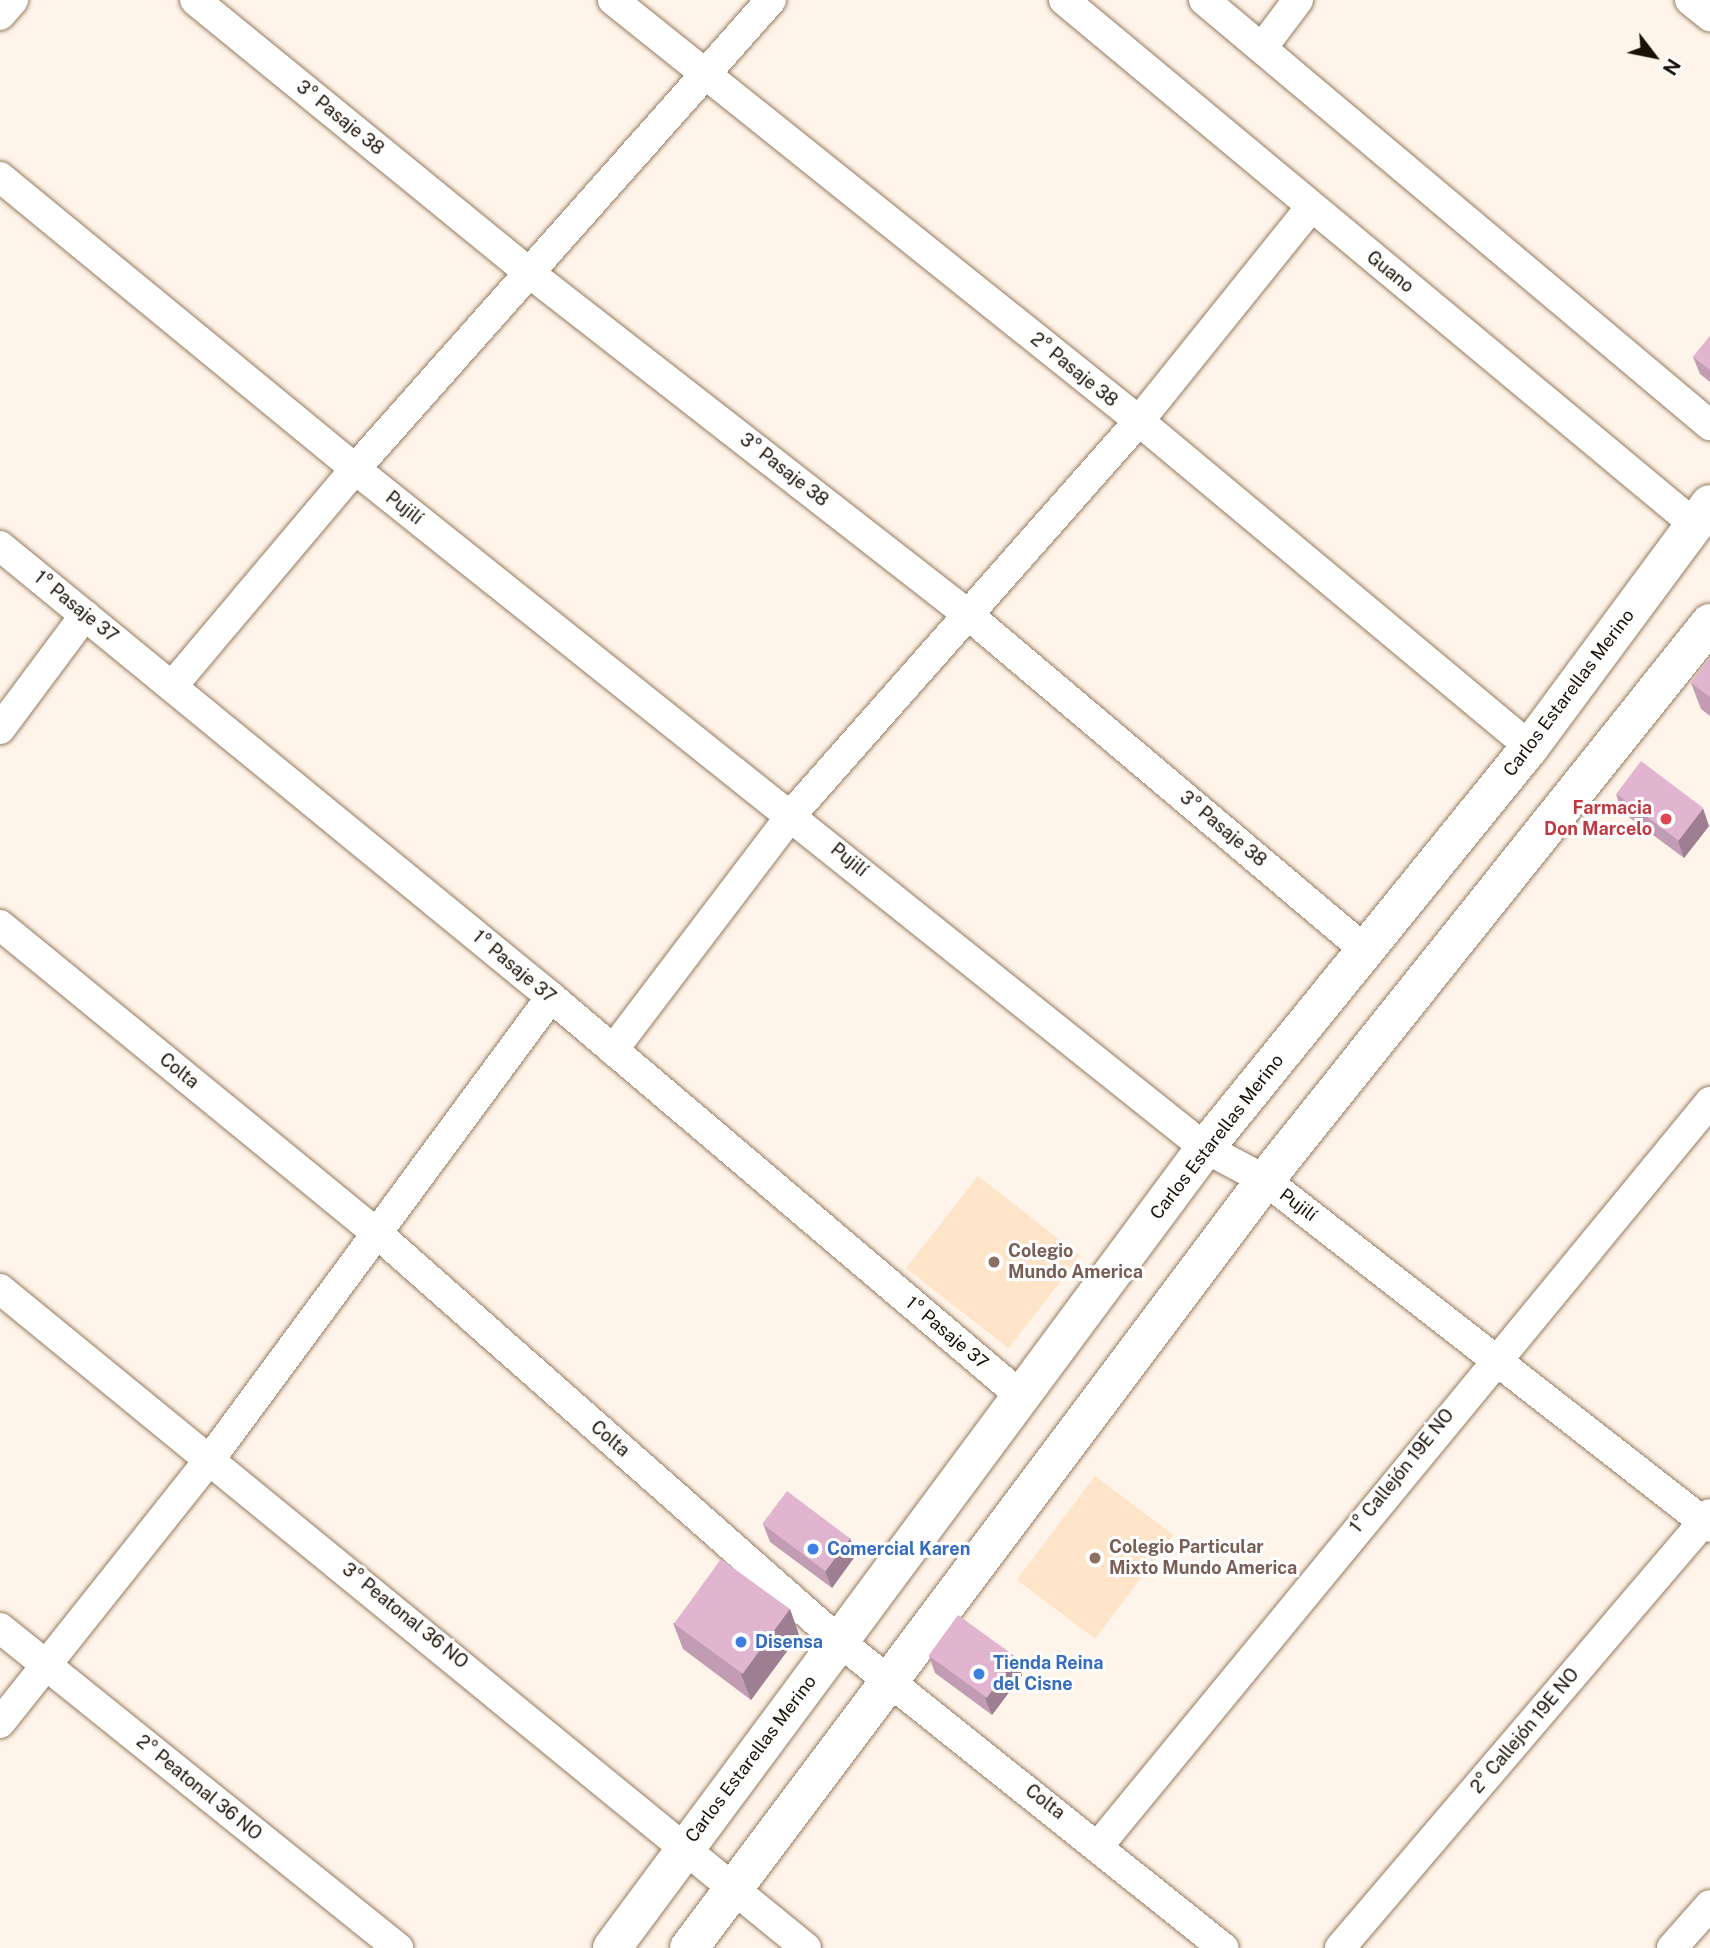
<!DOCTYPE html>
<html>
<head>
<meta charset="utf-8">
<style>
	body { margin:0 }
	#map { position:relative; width:1710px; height:1948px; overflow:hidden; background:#fff4e9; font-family:"Public Sans",sans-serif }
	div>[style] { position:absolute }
	.built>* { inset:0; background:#fee4c9; transform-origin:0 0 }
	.roads { filter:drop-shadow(0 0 2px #947c62) drop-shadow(0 0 2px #947c62) }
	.minor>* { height:30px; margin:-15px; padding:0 15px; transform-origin:15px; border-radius:15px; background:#fff }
	.tertiary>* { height:38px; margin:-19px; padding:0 19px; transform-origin:19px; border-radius:19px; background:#fff }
	.wall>* { inset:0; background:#c29cb3 }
	.shaded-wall>* { inset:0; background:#9e7f92 }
	.building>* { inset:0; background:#e1b5d0; transform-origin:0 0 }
	.dots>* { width:19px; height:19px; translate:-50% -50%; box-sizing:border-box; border:4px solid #fff; border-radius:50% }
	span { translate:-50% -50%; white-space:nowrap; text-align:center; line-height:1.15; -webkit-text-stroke:6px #fff; paint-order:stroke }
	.street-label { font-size:18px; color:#191007 }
	.health-label { font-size:18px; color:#be3a42; font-weight:700 }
	.right { translate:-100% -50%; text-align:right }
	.education-label { font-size:18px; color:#785e54; font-weight:700 }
	.left { translate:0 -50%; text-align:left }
	.shop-label { font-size:18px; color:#366cbe; font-weight:700 }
	.north { position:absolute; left:1619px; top:21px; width:70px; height:70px; -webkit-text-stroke:5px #fff; paint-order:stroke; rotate:122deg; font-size:19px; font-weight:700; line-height:28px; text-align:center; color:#191007 }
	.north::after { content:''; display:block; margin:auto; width:24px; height:32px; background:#191007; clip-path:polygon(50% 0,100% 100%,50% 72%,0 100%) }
</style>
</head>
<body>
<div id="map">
	<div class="built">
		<i style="left:978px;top:1176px;width:130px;height:117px;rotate:38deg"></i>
		<i style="left:1095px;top:1476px;width:98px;height:130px;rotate:37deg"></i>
	</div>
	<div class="roads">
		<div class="minor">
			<i style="left:195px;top:0;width:434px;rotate:39.2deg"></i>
			<i style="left:531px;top:274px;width:551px;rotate:37.93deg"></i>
			<i style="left:966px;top:613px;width:522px;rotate:40.18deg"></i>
			<i style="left:613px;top:0;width:674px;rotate:38.67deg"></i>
			<i style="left:1139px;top:421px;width:509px;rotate:39.82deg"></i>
			<i style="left:1064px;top:0;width:821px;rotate:39.76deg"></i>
			<i style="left:1204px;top:0;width:661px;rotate:40.03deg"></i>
			<i style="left:1690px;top:0;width:26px;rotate:39deg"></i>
			<i style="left:0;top:15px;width:20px;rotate:-49deg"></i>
			<i style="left:1262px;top:48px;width:60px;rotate:-53.1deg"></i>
			<i style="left:0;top:177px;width:460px;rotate:39.4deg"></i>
			<i style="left:355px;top:469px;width:1088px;rotate:38.62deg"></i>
			<i style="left:1205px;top:1148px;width:68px;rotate:28.1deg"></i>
			<i style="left:1265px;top:1180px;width:564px;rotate:37.95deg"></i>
			<i style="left:0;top:546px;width:712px;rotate:39.3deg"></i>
			<i style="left:551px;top:997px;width:617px;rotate:40.33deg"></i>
			<i style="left:174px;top:684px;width:281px;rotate:-49.9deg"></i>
			<i style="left:355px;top:469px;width:627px;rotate:-48.43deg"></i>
			<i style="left:0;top:729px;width:142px;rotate:-53.3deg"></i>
			<i style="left:0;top:925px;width:490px;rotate:39.3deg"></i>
			<i style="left:379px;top:1235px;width:615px;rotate:41.44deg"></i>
			<i style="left:840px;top:1642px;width:491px;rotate:38.6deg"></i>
			<i style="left:613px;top:1050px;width:296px;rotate:-52.8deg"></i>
			<i style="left:792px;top:814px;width:524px;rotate:-48.56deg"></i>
			<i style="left:1139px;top:421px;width:275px;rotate:-51.2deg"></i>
			<i style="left:0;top:1289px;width:1041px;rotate:39.27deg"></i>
			<i style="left:0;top:1628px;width:511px;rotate:38.8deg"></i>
			<i style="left:0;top:1723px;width:339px;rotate:-51.5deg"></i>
			<i style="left:211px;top:1458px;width:573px;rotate:-53.59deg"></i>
			<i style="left:1099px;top:1845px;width:962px;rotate:-50.57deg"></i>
			<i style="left:1340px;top:1948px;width:570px;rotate:-49.55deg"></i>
			<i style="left:1672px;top:1948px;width:57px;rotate:-48.5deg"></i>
		</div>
		<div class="tertiary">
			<i style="left:612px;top:1948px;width:996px;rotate:-53.45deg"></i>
			<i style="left:1205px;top:1148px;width:516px;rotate:-50.98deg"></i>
			<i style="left:1530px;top:747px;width:302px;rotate:-53.5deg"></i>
			<i style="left:689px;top:1948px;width:960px;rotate:-53.13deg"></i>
			<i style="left:1265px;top:1180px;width:713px;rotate:-51.38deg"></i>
		</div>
	</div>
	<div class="wall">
		<i style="clip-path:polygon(1710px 336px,1710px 382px,1700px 374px,1693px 357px)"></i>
		<i style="clip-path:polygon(1710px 658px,1710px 716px,1701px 709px,1691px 683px)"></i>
		<i style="clip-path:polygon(1616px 794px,1709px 826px,1684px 858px,1622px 812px)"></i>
		<i style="clip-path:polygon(763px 1524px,856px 1555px,832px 1588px,770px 1542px)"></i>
		<i style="clip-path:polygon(790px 1609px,799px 1635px,751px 1700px,683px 1649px,673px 1623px)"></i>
		<i style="clip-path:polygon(929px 1656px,1022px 1675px,992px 1715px,935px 1673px)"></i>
	</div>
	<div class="shaded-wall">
		<i style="clip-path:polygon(1703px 808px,1709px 826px,1684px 858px,1678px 841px)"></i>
		<i style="clip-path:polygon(850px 1538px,856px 1555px,832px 1588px,825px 1571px)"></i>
		<i style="clip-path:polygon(790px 1609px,799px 1635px,751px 1700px,741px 1674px)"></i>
		<i style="clip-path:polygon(1016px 1657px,1022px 1675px,992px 1715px,985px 1698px)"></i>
	</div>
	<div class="building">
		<i style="clip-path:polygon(1710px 336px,1710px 370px,1693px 357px)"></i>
		<i style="clip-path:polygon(1710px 658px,1710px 697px,1691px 683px)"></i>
		<i style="left:1641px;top:761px;width:78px;height:41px;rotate:37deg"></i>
		<i style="left:787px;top:1491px;width:79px;height:41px;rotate:37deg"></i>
		<i style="left:721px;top:1559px;width:85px;height:80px;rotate:36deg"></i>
		<i style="left:958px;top:1615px;width:72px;height:50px;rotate:36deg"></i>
	</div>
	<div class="dots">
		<i style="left:1666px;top:819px;background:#e0444e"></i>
		<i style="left:994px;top:1262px;background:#8d6e63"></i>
		<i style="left:813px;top:1549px;background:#3f7fe0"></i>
		<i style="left:1095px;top:1558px;background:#8d6e63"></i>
		<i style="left:741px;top:1642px;background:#3f7fe0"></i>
		<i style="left:979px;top:1674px;background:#3f7fe0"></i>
	</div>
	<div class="street-label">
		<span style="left:340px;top:118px;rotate:39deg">3° Pasaje 38</span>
		<span style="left:1390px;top:272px;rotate:39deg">Guano</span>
		<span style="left:1074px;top:370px;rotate:39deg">2° Pasaje 38</span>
		<span style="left:784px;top:470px;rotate:38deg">3° Pasaje 38</span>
		<span style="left:404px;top:508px;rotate:38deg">Pujilí</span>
		<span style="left:76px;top:607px;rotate:39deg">1° Pasaje 37</span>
		<span style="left:1569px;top:693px;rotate:-53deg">Carlos Estarellas Merino</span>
		<span style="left:1223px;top:829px;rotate:40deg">3° Pasaje 38</span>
		<span style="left:849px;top:860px;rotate:39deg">Pujilí</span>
		<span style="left:514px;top:967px;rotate:40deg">1° Pasaje 37</span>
		<span style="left:179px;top:1071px;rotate:39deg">Colta</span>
		<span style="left:1217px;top:1137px;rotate:-52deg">Carlos Estarellas Merino</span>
		<span style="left:1298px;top:1205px;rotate:37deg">Pujilí</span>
		<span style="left:947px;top:1333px;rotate:40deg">1° Pasaje 37</span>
		<span style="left:610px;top:1439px;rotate:41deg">Colta</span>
		<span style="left:1402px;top:1471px;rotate:-51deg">1° Callejón 19E NO</span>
		<span style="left:405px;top:1616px;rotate:39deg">3° Peatonal 36 NO</span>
		<span style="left:1525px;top:1731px;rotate:-50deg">2° Callejón 19E NO</span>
		<span style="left:751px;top:1759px;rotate:-53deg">Carlos Estarellas Merino</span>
		<span style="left:199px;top:1788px;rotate:39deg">2° Peatonal 36 NO</span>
		<span style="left:1045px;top:1802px;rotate:38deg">Colta</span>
	</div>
	<div class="health-label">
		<span class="right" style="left:1652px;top:819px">Farmacia<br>Don Marcelo</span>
	</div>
	<div class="education-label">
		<span class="left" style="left:1008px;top:1262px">Colegio<br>Mundo America</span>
		<span class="left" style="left:1109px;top:1558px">Colegio Particular<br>Mixto Mundo America</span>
	</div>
	<div class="shop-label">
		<span class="left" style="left:827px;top:1549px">Comercial Karen</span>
		<span class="left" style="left:755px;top:1642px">Disensa</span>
		<span class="left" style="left:993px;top:1674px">Tienda Reina<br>del Cisne</span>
	</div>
	<div class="north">N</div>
</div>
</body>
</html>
